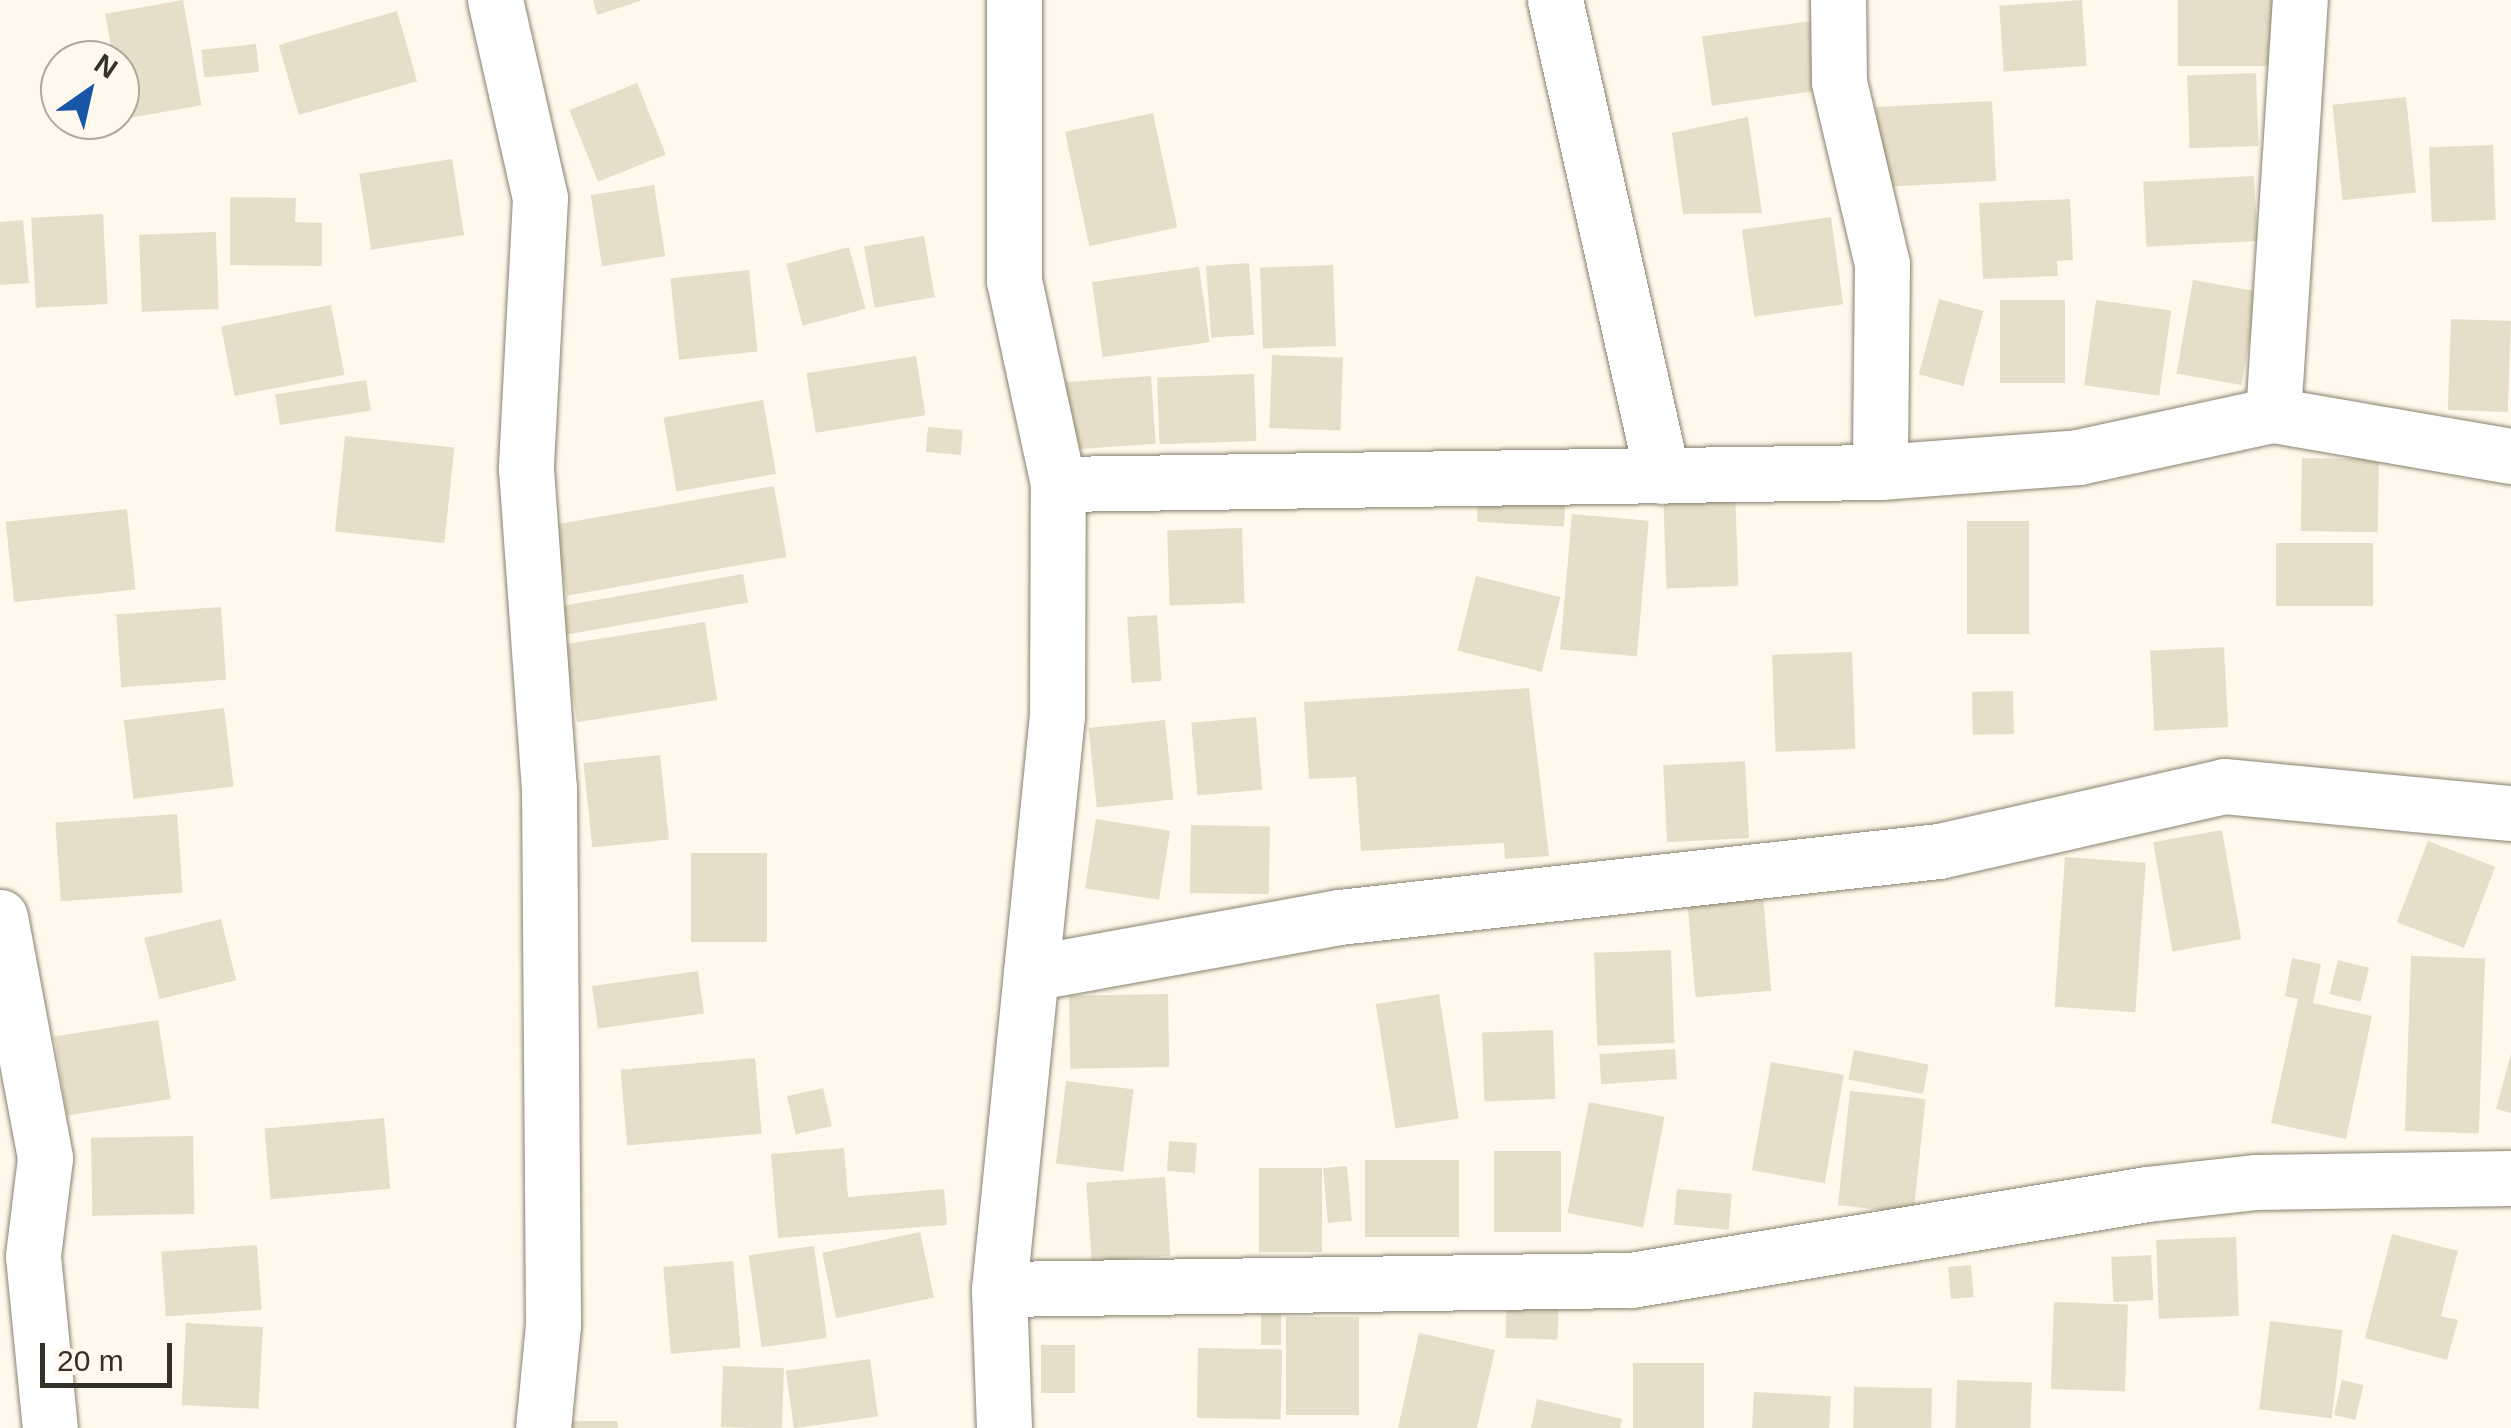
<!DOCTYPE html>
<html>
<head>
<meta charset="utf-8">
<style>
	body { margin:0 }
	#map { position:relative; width:2511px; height:1428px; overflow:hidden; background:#fff9ed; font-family:Arial,sans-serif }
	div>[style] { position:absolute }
	.building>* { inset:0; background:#e7dec9; transform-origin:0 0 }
	.roads { filter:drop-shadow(0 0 2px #89816e) drop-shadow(0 0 2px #89816e) }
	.minor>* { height:55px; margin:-27.5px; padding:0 27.5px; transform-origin:27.5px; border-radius:27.5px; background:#fff }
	span { translate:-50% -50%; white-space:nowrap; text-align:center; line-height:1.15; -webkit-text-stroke:8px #fff9ed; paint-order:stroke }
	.north { position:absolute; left:40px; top:40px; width:100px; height:100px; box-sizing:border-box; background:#fff9ed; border:2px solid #ada99e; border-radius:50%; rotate:34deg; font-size:28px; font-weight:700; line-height:40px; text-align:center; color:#333028 }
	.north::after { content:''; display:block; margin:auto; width:35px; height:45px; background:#1857a8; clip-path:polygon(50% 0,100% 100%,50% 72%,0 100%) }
	.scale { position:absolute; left:40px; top:1343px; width:132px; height:45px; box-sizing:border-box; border:5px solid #333028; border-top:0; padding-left:12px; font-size:30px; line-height:35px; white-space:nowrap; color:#333028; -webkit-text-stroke:8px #fff9ed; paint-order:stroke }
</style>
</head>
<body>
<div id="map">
	<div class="building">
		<i style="left:183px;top:0;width:107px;height:79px;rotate:80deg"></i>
		<i style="clip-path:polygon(593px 0,640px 0,640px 1px,597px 15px)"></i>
		<i style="left:2082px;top:0;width:66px;height:83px;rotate:86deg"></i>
		<i style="left:2178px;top:0;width:114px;height:66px"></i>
		<i style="left:397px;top:11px;width:73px;height:123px;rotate:74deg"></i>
		<i style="left:1811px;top:21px;width:70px;height:110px;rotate:82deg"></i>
		<i style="left:256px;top:44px;width:28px;height:55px;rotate:84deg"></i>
		<i style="left:2256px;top:73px;width:73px;height:69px;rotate:88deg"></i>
		<i style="left:637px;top:83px;width:77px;height:73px;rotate:68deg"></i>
		<i style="left:2406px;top:97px;width:96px;height:74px;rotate:84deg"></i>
		<i style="left:1992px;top:101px;width:80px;height:116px;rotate:87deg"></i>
		<i style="left:1153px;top:113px;width:117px;height:90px;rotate:78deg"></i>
		<i style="clip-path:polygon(1748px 117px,1762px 213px,1683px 214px,1672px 133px)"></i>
		<i style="left:2493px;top:145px;width:75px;height:64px;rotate:88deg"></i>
		<i style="left:452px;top:159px;width:77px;height:94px;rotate:81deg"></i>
		<i style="left:2254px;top:176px;width:65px;height:111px;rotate:87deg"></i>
		<i style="left:654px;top:185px;width:72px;height:64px;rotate:81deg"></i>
		<i style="clip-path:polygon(230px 197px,296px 198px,295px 222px,322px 223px,322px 266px,230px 265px)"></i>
		<i style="clip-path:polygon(2070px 199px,2073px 260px,2057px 261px,2058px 276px,1983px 279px,1979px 203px)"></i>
		<i style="left:103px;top:214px;width:90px;height:72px;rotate:87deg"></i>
		<i style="left:1831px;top:217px;width:88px;height:90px;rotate:82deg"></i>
		<i style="clip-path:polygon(23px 220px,29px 283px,0 285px,0 222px)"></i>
		<i style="left:216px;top:232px;width:77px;height:77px;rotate:88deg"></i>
		<i style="left:924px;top:236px;width:62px;height:61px;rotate:80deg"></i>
		<i style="left:849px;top:247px;width:64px;height:65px;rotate:75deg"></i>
		<i style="left:1249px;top:263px;width:72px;height:43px;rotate:86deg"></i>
		<i style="left:1333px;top:265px;width:81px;height:73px;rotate:88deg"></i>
		<i style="left:1199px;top:267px;width:76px;height:108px;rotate:82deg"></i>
		<i style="left:749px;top:270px;width:82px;height:79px;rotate:84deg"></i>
		<i style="left:2193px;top:280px;width:66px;height:95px;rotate:10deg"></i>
		<i style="left:1939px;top:299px;width:46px;height:78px;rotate:15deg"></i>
		<i style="left:2065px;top:300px;width:83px;height:65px;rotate:90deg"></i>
		<i style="left:2096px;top:300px;width:76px;height:86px;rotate:8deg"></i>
		<i style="left:331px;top:305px;width:71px;height:112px;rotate:79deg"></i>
		<i style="left:2451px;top:319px;width:60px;height:91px;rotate:2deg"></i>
		<i style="left:1272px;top:355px;width:71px;height:73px;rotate:2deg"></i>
		<i style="left:916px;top:356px;width:60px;height:111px;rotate:81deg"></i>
		<i style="left:1254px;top:374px;width:67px;height:97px;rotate:88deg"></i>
		<i style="left:1151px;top:376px;width:68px;height:90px;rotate:86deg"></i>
		<i style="left:366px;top:380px;width:31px;height:92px;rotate:81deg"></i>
		<i style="left:763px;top:400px;width:75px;height:101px;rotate:80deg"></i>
		<i style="left:928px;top:427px;width:35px;height:25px;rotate:5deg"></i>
		<i style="left:345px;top:436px;width:110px;height:96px;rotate:6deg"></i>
		<i style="left:2302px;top:458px;width:77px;height:73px;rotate:1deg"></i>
		<i style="left:1479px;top:485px;width:87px;height:37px;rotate:3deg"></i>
		<i style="left:774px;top:486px;width:72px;height:223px;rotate:80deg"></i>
		<i style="left:1735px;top:489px;width:97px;height:72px;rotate:88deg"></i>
		<i style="left:127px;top:509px;width:81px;height:122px;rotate:84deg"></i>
		<i style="left:1572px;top:514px;width:77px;height:136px;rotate:5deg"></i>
		<i style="left:1967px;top:521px;width:62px;height:113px"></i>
		<i style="left:1242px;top:528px;width:75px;height:75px;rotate:88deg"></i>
		<i style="left:2276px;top:543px;width:97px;height:63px"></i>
		<i style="left:743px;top:574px;width:29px;height:188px;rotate:80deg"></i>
		<i style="left:1476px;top:576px;width:87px;height:77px;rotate:14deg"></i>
		<i style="left:221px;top:607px;width:73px;height:105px;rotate:86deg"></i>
		<i style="left:1157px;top:615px;width:66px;height:30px;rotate:86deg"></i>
		<i style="left:705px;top:622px;width:79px;height:142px;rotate:81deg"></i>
		<i style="left:2224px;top:647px;width:80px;height:74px;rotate:87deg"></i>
		<i style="left:1852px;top:652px;width:97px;height:80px;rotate:88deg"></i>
		<i style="clip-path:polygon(1529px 688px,1549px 856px,1505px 859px,1504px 843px,1361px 851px,1356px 777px,1309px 779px,1304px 702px)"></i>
		<i style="left:2013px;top:691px;width:43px;height:41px;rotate:89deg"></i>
		<i style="left:224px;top:708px;width:79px;height:101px;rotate:83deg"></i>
		<i style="left:1256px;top:717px;width:73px;height:65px;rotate:85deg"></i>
		<i style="left:1165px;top:720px;width:80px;height:77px;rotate:84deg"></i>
		<i style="left:660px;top:755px;width:85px;height:77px;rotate:84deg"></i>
		<i style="left:1745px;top:761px;width:77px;height:82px;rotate:87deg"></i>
		<i style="left:177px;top:814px;width:79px;height:122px;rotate:86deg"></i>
		<i style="left:1096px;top:819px;width:75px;height:70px;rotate:9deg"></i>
		<i style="left:1191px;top:825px;width:79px;height:68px;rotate:1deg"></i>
		<i style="left:2222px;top:830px;width:111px;height:70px;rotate:80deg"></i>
		<i style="left:2428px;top:841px;width:72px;height:87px;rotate:21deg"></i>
		<i style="left:691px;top:853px;width:76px;height:89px"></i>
		<i style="left:2065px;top:857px;width:81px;height:150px;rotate:4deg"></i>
		<i style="left:1763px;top:896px;width:95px;height:76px;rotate:85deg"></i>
		<i style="left:221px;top:919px;width:63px;height:79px;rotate:76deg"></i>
		<i style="left:1671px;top:950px;width:93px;height:77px;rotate:88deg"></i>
		<i style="left:2411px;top:956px;width:74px;height:175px;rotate:2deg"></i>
		<i style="clip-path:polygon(2292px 958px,2321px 964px,2313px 1003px,2372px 1016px,2346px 1139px,2271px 1123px,2298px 999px,2285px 996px)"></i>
		<i style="left:2338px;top:960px;width:32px;height:35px;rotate:14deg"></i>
		<i style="left:698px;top:971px;width:43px;height:107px;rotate:82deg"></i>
		<i style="left:1168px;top:994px;width:73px;height:99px;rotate:89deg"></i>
		<i style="left:1439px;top:994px;width:126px;height:64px;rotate:81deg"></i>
		<i style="left:158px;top:1020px;width:80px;height:105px;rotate:81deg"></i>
		<i style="left:1553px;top:1030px;width:69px;height:71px;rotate:88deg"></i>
		<i style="left:1675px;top:1049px;width:30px;height:76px;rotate:86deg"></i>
		<i style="left:1854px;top:1050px;width:76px;height:30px;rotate:11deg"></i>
		<i style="clip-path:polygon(2511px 1054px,2511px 1113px,2496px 1109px)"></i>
		<i style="left:755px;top:1058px;width:76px;height:135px;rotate:85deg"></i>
		<i style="left:1771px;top:1062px;width:74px;height:110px;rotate:10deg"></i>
		<i style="left:1066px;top:1081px;width:68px;height:83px;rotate:7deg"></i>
		<i style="left:823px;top:1088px;width:39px;height:37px;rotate:77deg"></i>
		<i style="left:1850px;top:1091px;width:76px;height:115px;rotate:6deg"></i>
		<i style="left:1589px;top:1102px;width:77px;height:113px;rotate:11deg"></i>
		<i style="left:384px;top:1118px;width:71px;height:120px;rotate:85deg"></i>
		<i style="left:193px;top:1136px;width:78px;height:102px;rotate:89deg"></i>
		<i style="left:1169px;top:1141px;width:28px;height:30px;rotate:4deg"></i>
		<i style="clip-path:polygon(844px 1148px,848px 1197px,944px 1189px,947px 1225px,778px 1238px,771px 1154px)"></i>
		<i style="left:1494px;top:1151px;width:67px;height:81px"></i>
		<i style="left:1365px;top:1160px;width:94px;height:77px"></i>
		<i style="left:1347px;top:1166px;width:55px;height:24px;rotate:85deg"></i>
		<i style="left:1259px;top:1168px;width:63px;height:84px"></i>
		<i style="left:1165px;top:1177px;width:79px;height:79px;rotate:86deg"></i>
		<i style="left:1677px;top:1189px;width:55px;height:36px;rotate:5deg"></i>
		<i style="left:920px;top:1232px;width:67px;height:100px;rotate:78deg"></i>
		<i style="clip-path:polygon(2392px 1234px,2458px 1251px,2441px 1316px,2458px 1320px,2447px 1360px,2365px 1338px)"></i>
		<i style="left:2236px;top:1237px;width:79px;height:80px;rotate:88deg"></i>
		<i style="left:257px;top:1245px;width:65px;height:96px;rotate:86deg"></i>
		<i style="left:814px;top:1246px;width:93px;height:66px;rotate:82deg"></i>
		<i style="left:2151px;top:1255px;width:45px;height:40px;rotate:87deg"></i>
		<i style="left:733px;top:1261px;width:87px;height:70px;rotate:85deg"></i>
		<i style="left:1971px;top:1265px;width:32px;height:23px;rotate:85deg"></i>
		<i style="left:1507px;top:1296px;width:52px;height:42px;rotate:2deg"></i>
		<i style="left:2054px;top:1302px;width:74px;height:87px;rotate:2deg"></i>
		<i style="left:1261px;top:1314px;width:20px;height:31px"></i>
		<i style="left:1286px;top:1317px;width:73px;height:98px"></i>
		<i style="left:2270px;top:1321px;width:73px;height:89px;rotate:7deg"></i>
		<i style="left:186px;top:1323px;width:77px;height:82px;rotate:3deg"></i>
		<i style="clip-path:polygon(1419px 1333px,1495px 1350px,1477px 1428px,1398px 1428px)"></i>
		<i style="left:1041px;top:1345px;width:34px;height:48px"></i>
		<i style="left:1198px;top:1348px;width:84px;height:70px;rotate:1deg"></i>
		<i style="left:870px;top:1359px;width:58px;height:85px;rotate:82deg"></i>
		<i style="left:1633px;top:1363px;width:71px;height:65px"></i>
		<i style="left:723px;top:1366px;width:61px;height:61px;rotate:2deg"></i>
		<i style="left:1957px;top:1380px;width:75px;height:48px;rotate:2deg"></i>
		<i style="left:2342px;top:1380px;width:22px;height:36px;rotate:13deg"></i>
		<i style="left:1854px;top:1387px;width:78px;height:41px;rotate:1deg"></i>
		<i style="left:1754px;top:1392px;width:77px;height:36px;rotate:3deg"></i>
		<i style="clip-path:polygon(1537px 1399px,1622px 1419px,1620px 1428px,1531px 1428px)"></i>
		<i style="left:549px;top:1421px;width:69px;height:7px"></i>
	</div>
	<div class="roads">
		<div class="minor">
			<i style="left:495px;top:0;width:203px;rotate:77.2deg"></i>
			<i style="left:540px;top:198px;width:271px;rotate:93deg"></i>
			<i style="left:526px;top:469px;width:320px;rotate:85.9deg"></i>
			<i style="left:549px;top:788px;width:537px;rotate:89.57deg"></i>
			<i style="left:553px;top:1325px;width:103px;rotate:95.5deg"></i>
			<i style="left:1555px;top:0;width:488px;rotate:77.3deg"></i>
			<i style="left:1838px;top:0;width:82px;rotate:89.3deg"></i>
			<i style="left:1839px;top:82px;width:187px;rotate:76.7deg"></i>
			<i style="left:1882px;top:264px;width:208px;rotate:90.6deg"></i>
			<i style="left:2273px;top:415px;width:416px;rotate:-86.3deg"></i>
			<i style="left:1058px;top:484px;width:822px;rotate:-0.84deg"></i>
			<i style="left:1880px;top:472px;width:199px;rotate:-4.3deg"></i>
			<i style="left:2078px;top:457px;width:199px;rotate:-12.2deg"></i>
			<i style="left:2273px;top:415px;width:242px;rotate:9.8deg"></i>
			<i style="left:0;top:917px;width:245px;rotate:79.4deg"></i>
			<i style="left:45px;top:1158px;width:99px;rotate:97deg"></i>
			<i style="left:33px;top:1256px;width:173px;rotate:84.4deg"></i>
			<i style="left:1031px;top:973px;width:313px;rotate:-10.3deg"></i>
			<i style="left:1339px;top:917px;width:604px;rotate:-6.28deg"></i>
			<i style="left:1939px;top:851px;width:292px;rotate:-12.8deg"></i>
			<i style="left:2224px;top:786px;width:288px;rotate:5.4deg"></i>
			<i style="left:999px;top:1289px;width:632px;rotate:-0.82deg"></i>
			<i style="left:1631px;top:1280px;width:523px;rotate:-9.46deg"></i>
			<i style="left:2147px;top:1194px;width:110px;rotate:-6.3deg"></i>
			<i style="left:2256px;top:1182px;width:255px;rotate:-0.9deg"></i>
			<i style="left:1004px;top:1428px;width:139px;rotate:-92.1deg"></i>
			<i style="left:999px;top:1289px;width:577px;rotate:-84.23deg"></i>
			<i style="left:1057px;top:715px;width:231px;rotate:-89.8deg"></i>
			<i style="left:1058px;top:484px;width:208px;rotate:-102.2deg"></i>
			<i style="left:1014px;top:281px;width:281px;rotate:-90deg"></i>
		</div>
	</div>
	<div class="north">N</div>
	<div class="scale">20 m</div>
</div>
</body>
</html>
